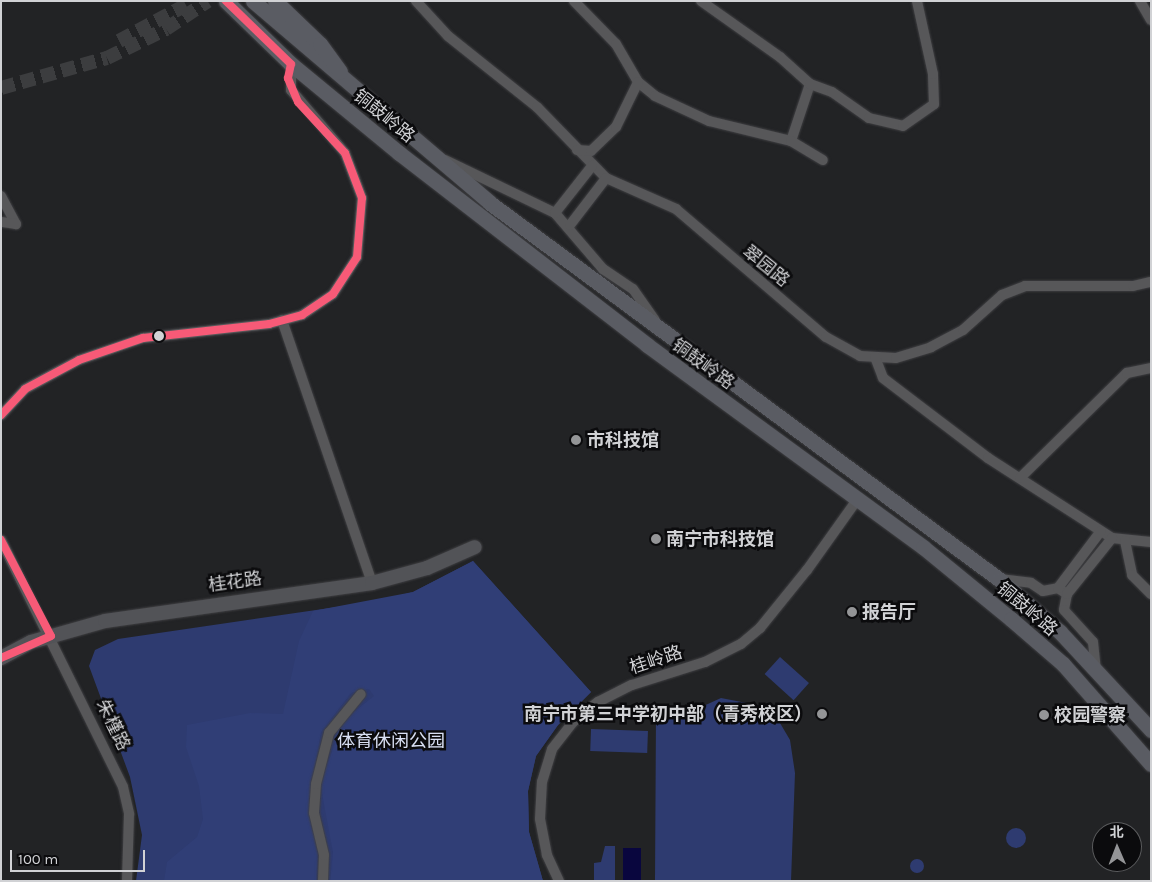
<!DOCTYPE html>
<html>
<head>
<meta charset="utf-8">
<style>
	body { margin:0 }
	#map { position:relative; width:1152px; height:882px; overflow:hidden; background:#222325; font-family:Karla,"Noto Sans SC",sans-serif }
	div>[style] { position:absolute }
	.green>* { inset:0; background:#2e3b70; transform-origin:0 0 }
	.round { border-radius:50% }
	.forest>* { inset:0; background:#303e76 }
	.water>* { inset:0; background:#09063e; transform-origin:0 0 }
	.secondary-tunnel>* { height:14px; margin-top:-7px; transform-origin:0; background:repeating-linear-gradient(90deg,#3c3d3f 0 14px,transparent 0 21px) }
	.roads { filter:drop-shadow(0 0 1px #3f3f42) drop-shadow(0 0 1px #3f3f42) }
	.street>* { height:10px; margin:-5px; padding:0 5px; transform-origin:5px; border-radius:5px; background:#575759 }
	.secondary>* { height:14px; margin:-7px; padding:0 7px; transform-origin:7px; border-radius:7px; background:#525357 }
	.primary>* { height:15px; margin:-7.5px; padding:0 7.5px; transform-origin:7.5px; border-radius:7.5px; background:#5a5c63 }
	.bus-1>* { height:8px; margin:-4px; padding:0 4px; transform-origin:4px; border-radius:4px; background:#f75a77 }
	.dots>* { width:14px; height:14px; translate:-50% -50%; box-sizing:border-box; border:2px solid #0b0b0d; border-radius:50% }
	span { translate:-50% -50%; white-space:nowrap; text-align:center; line-height:1.15; -webkit-text-stroke:5px #0b0b0d; paint-order:stroke }
	.street-label { font-size:18px; color:#d1d2d5 }
	.poi-label { font-size:18px; color:#d1d2d5; font-weight:700 }
	.left { translate:0 -50%; text-align:left }
	.right { translate:-100% -50%; text-align:right }
	.park-label { font-size:18px; color:#d9e0f4 }
	.frame { position:absolute; inset:0; border:2px solid #d1d2d5; pointer-events:none }
	.north { position:absolute; left:1092px; top:822px; width:50px; height:50px; box-sizing:border-box; background:#0b0b0d; border:1px solid #5a5b5d; border-radius:50%; rotate:359deg; font-size:14px; font-weight:700; line-height:20px; text-align:center; color:#d1d2d5 }
	.north::after { content:''; display:block; margin:auto; width:18px; height:22px; background:#949597; clip-path:polygon(50% 0,100% 100%,50% 72%,0 100%) }
	.scale { position:absolute; left:10px; top:850px; width:135px; height:22px; box-sizing:border-box; border:2px solid #d1d2d5; border-top:0; padding-left:6px; font-size:15px; line-height:18px; white-space:nowrap; color:#d1d2d5; -webkit-text-stroke:4px #0b0b0d; paint-order:stroke }
</style>
</head>
<body>
<div id="map">
	<div class="green">
		<i style="clip-path:polygon(473px 561px,591px 692px,558px 725px,536px 756px,528px 791px,529px 832px,543px 881px,136px 881px,142px 835px,130px 777px,89px 666px,95px 650px,118px 639px,378px 601px,413px 592px)"></i>
		<i style="left:780px;top:657px;width:39px;height:23px;rotate:42deg"></i>
		<i style="clip-path:polygon(721px 698px,757px 705px,780px 723px,790px 740px,795px 773px,791px 881px,655px 881px,656px 714px,668px 710px,677px 718px)"></i>
		<i style="left:591px;top:729px;width:57px;height:22px;rotate:2deg"></i>
		<i class="round" style="left:1006px;top:828px;width:20px;height:20px"></i>
		<i style="clip-path:polygon(605px 846px,615px 846px,615px 881px,594px 881px,594px 863px,601px 862px)"></i>
		<i class="round" style="left:910px;top:859px;width:14px;height:14px"></i>
	</div>
	<div class="forest">
		<i style="clip-path:polygon(473px 561px,591px 692px,558px 725px,536px 756px,528px 791px,529px 832px,543px 881px,330px 881px,333px 852px,320px 783px,344px 720px,374px 696px,369px 689px,351px 693px,321px 732px,309px 800px,318px 851px,316px 881px,164px 881px,167px 862px,197px 837px,203px 819px,199px 786px,186px 747px,187px 725px,250px 713px,283px 714px,299px 641px,313px 611px,413px 592px)"></i>
	</div>
	<div class="water">
		<i style="left:623px;top:848px;width:18px;height:33px"></i>
	</div>
	<div class="secondary-tunnel">
		<i style="left:119px;top:41px;width:76px;rotate:-28.2deg"></i>
		<i style="left:1px;top:88px;width:110px;rotate:-15.8deg"></i>
		<i style="left:107px;top:58px;width:66px;rotate:-26.2deg"></i>
		<i style="left:166px;top:29px;width:50px;rotate:-33.7deg"></i>
	</div>
	<div class="roads">
		<div class="street">
			<i style="left:416px;top:1px;width:47px;rotate:47.6deg"></i>
			<i style="left:448px;top:36px;width:114px;rotate:38.6deg"></i>
			<i style="left:537px;top:107px;width:99px;rotate:45.8deg"></i>
			<i style="left:606px;top:178px;width:77px;rotate:23.9deg"></i>
			<i style="left:676px;top:209px;width:197px;rotate:40.5deg"></i>
			<i style="left:826px;top:337px;width:39px;rotate:29deg"></i>
			<i style="left:860px;top:356px;width:36px;rotate:3deg"></i>
			<i style="left:896px;top:358px;width:37px;rotate:-17deg"></i>
			<i style="left:931px;top:347px;width:36px;rotate:-28deg"></i>
			<i style="left:963px;top:330px;width:52px;rotate:-41.9deg"></i>
			<i style="left:1002px;top:295px;width:25px;rotate:-21deg"></i>
			<i style="left:1025px;top:286px;width:108px"></i>
			<i style="left:1133px;top:286px;width:18px;rotate:-13deg"></i>
			<i style="left:574px;top:1px;width:60px;rotate:45.7deg"></i>
			<i style="left:616px;top:44px;width:44px;rotate:59.9deg"></i>
			<i style="left:638px;top:82px;width:22px;rotate:39deg"></i>
			<i style="left:655px;top:96px;width:60px;rotate:24.8deg"></i>
			<i style="left:709px;top:121px;width:84px;rotate:13.7deg"></i>
			<i style="left:791px;top:141px;width:60px;rotate:-71.6deg"></i>
			<i style="left:701px;top:1px;width:97px;rotate:35.3deg"></i>
			<i style="left:780px;top:57px;width:40px;rotate:42deg"></i>
			<i style="left:810px;top:84px;width:23px;rotate:20deg"></i>
			<i style="left:832px;top:92px;width:45px;rotate:35.1deg"></i>
			<i style="left:869px;top:118px;width:35px;rotate:13deg"></i>
			<i style="left:903px;top:126px;width:38px;rotate:-35deg"></i>
			<i style="left:934px;top:104px;width:30px;rotate:-92deg"></i>
			<i style="left:933px;top:74px;width:75px;rotate:-102.4deg"></i>
			<i style="left:1140px;top:1px;width:22px;rotate:60deg"></i>
			<i style="left:791px;top:141px;width:37px;rotate:31deg"></i>
			<i style="left:577px;top:150px;width:14px;rotate:4deg"></i>
			<i style="left:591px;top:151px;width:35px;rotate:-44deg"></i>
			<i style="left:616px;top:127px;width:50px;rotate:-63.9deg"></i>
			<i style="left:445px;top:160px;width:122px;rotate:25.7deg"></i>
			<i style="left:555px;top:213px;width:74px;rotate:49.4deg"></i>
			<i style="left:603px;top:269px;width:36px;rotate:34deg"></i>
			<i style="left:633px;top:289px;width:38px;rotate:55deg"></i>
			<i style="left:1px;top:196px;width:32px;rotate:62deg"></i>
			<i style="left:16px;top:224px;width:15px;rotate:-172deg"></i>
			<i style="left:555px;top:213px;width:60px;rotate:-51.8deg"></i>
			<i style="left:570px;top:225px;width:59px;rotate:-52.5deg"></i>
			<i style="left:282px;top:320px;width:278px;rotate:71.1deg"></i>
			<i style="left:875px;top:357px;width:22px;rotate:69deg"></i>
			<i style="left:883px;top:378px;width:132px;rotate:37.3deg"></i>
			<i style="left:988px;top:458px;width:148px;rotate:32.8deg"></i>
			<i style="left:1112px;top:538px;width:39px;rotate:6deg"></i>
			<i style="left:1px;top:415px;width:35px;rotate:-47deg"></i>
			<i style="left:25px;top:389px;width:61px;rotate:-28.2deg"></i>
			<i style="left:79px;top:360px;width:68px;rotate:-19deg"></i>
			<i style="left:143px;top:338px;width:127px;rotate:-6.3deg"></i>
			<i style="left:269px;top:324px;width:34px;rotate:-15deg"></i>
			<i style="left:302px;top:315px;width:37px;rotate:-34deg"></i>
			<i style="left:333px;top:294px;width:44px;rotate:-57deg"></i>
			<i style="left:357px;top:257px;width:59px;rotate:-85.2deg"></i>
			<i style="left:362px;top:198px;width:48px;rotate:-110.7deg"></i>
			<i style="left:345px;top:153px;width:83px;rotate:-130.6deg"></i>
			<i style="left:291px;top:90px;width:26px;rotate:-90deg"></i>
			<i style="left:1020px;top:478px;width:150px;rotate:-44.5deg"></i>
			<i style="left:1127px;top:373px;width:25px;rotate:-12deg"></i>
			<i style="left:1px;top:540px;width:275px;rotate:63.7deg"></i>
			<i style="left:123px;top:787px;width:28px;rotate:77deg"></i>
			<i style="left:129px;top:814px;width:67px;rotate:91.7deg"></i>
			<i style="left:1125px;top:541px;width:35px;rotate:78deg"></i>
			<i style="left:1132px;top:575px;width:27px;rotate:45deg"></i>
			<i style="left:1000px;top:579px;width:31px;rotate:7deg"></i>
			<i style="left:1031px;top:583px;width:14px;rotate:34deg"></i>
			<i style="left:1043px;top:591px;width:15px;rotate:-11deg"></i>
			<i style="left:1058px;top:588px;width:11px;rotate:34deg"></i>
			<i style="left:1067px;top:594px;width:16px;rotate:101deg"></i>
			<i style="left:1064px;top:610px;width:43px;rotate:47.8deg"></i>
			<i style="left:1093px;top:642px;width:27px;rotate:84deg"></i>
			<i style="left:1058px;top:588px;width:71px;rotate:-53deg"></i>
			<i style="left:1067px;top:594px;width:72px;rotate:-51.2deg"></i>
			<i style="left:323px;top:881px;width:26px;rotate:-88deg"></i>
			<i style="left:324px;top:855px;width:43px;rotate:-103.4deg"></i>
			<i style="left:314px;top:813px;width:29px;rotate:-86deg"></i>
			<i style="left:316px;top:784px;width:53px;rotate:-75.7deg"></i>
			<i style="left:329px;top:733px;width:50px;rotate:-50.6deg"></i>
			<i style="left:559px;top:881px;width:29px;rotate:-115deg"></i>
			<i style="left:547px;top:855px;width:37px;rotate:-101deg"></i>
			<i style="left:540px;top:819px;width:37px;rotate:-87deg"></i>
			<i style="left:542px;top:782px;width:34px;rotate:-73deg"></i>
			<i style="left:552px;top:749px;width:34px;rotate:-52deg"></i>
			<i style="left:573px;top:722px;width:32px;rotate:-39deg"></i>
			<i style="left:598px;top:702px;width:38px;rotate:-27deg"></i>
			<i style="left:632px;top:685px;width:77px;rotate:-17.5deg"></i>
			<i style="left:705px;top:662px;width:40px;rotate:-26.6deg"></i>
			<i style="left:741px;top:644px;width:25px;rotate:-40deg"></i>
			<i style="left:760px;top:628px;width:75px;rotate:-51deg"></i>
			<i style="left:807px;top:570px;width:86px;rotate:-54.5deg"></i>
		</div>
		<div class="secondary">
			<i style="left:1px;top:658px;width:34px;rotate:-28deg"></i>
			<i style="left:31px;top:642px;width:77px;rotate:-15.8deg"></i>
			<i style="left:105px;top:621px;width:270px;rotate:-8.1deg"></i>
			<i style="left:372px;top:583px;width:57px;rotate:-15.3deg"></i>
			<i style="left:427px;top:568px;width:52px;rotate:-23.6deg"></i>
		</div>
		<div class="primary">
			<i style="left:226px;top:1px;width:91px;rotate:44.1deg"></i>
			<i style="left:291px;top:64px;width:140px;rotate:39.5deg"></i>
			<i style="left:399px;top:153px;width:314px;rotate:37.7deg"></i>
			<i style="left:647px;top:345px;width:342px;rotate:36.2deg"></i>
			<i style="left:923px;top:547px;width:114px;rotate:39.3deg"></i>
			<i style="left:1011px;top:619px;width:69px;rotate:40.9deg"></i>
			<i style="left:1063px;top:664px;width:133px;rotate:48.7deg"></i>
			<i style="left:253px;top:1px;width:311px;rotate:40.4deg"></i>
			<i style="left:490px;top:203px;width:634px;rotate:36.47deg"></i>
			<i style="left:1000px;top:580px;width:79px;rotate:40.9deg"></i>
			<i style="left:1060px;top:632px;width:134px;rotate:47.1deg"></i>
			<i style="left:275px;top:1px;width:62px;rotate:43.7deg"></i>
			<i style="left:320px;top:44px;width:34px;rotate:54deg"></i>
		</div>
	</div>
	<div class="bus-1">
		<i style="left:1px;top:415px;width:35px;rotate:-47deg"></i>
		<i style="left:25px;top:389px;width:61px;rotate:-28.2deg"></i>
		<i style="left:79px;top:360px;width:68px;rotate:-19deg"></i>
		<i style="left:143px;top:338px;width:127px;rotate:-6.3deg"></i>
		<i style="left:269px;top:324px;width:34px;rotate:-15deg"></i>
		<i style="left:302px;top:315px;width:37px;rotate:-34deg"></i>
		<i style="left:333px;top:294px;width:44px;rotate:-57deg"></i>
		<i style="left:357px;top:257px;width:59px;rotate:-85.2deg"></i>
		<i style="left:362px;top:198px;width:48px;rotate:-110.7deg"></i>
		<i style="left:345px;top:153px;width:69px;rotate:-132.7deg"></i>
		<i style="left:298px;top:102px;width:26px;rotate:-113deg"></i>
		<i style="left:288px;top:78px;width:14px;rotate:-78deg"></i>
		<i style="left:291px;top:64px;width:91px;rotate:-135.9deg"></i>
		<i style="left:1px;top:540px;width:108px;rotate:62.5deg"></i>
		<i style="left:51px;top:636px;width:55px;rotate:156.3deg"></i>
	</div>
	<div class="dots">
		<i style="left:159px;top:336px;background:#d1d2d5"></i>
		<i style="left:576px;top:440px;background:#949597"></i>
		<i style="left:656px;top:539px;background:#949597"></i>
		<i style="left:852px;top:612px;background:#949597"></i>
		<i style="left:822px;top:714px;background:#949597"></i>
		<i style="left:1044px;top:715px;background:#949597"></i>
	</div>
	<div class="street-label">
		<span style="left:384px;top:116px;rotate:39deg">铜鼓岭路</span>
		<span style="left:766px;top:266px;rotate:39deg">翠园路</span>
		<span style="left:703px;top:364px;rotate:36deg">铜鼓岭路</span>
		<span style="left:235px;top:582px;rotate:-8deg">桂花路</span>
		<span style="left:1027px;top:609px;rotate:40deg">铜鼓岭路</span>
		<span style="left:656px;top:660px;rotate:-18deg">桂岭路</span>
		<span style="left:113px;top:725px;rotate:64deg">朱槿路</span>
	</div>
	<div class="poi-label">
		<span class="left" style="left:587px;top:440px">市科技馆</span>
		<span class="left" style="left:666px;top:539px">南宁市科技馆</span>
		<span class="left" style="left:862px;top:612px">报告厅</span>
		<span class="right" style="left:812px;top:714px">南宁市第三中学初中部（青秀校区）</span>
		<span class="left" style="left:1054px;top:715px">校园警察</span>
	</div>
	<div class="park-label">
		<span style="left:391px;top:741px">体育休闲公园</span>
	</div>
	<div class="frame"></div>
	<div class="north">北</div>
	<div class="scale">100 m</div>
</div>
</body>
</html>
